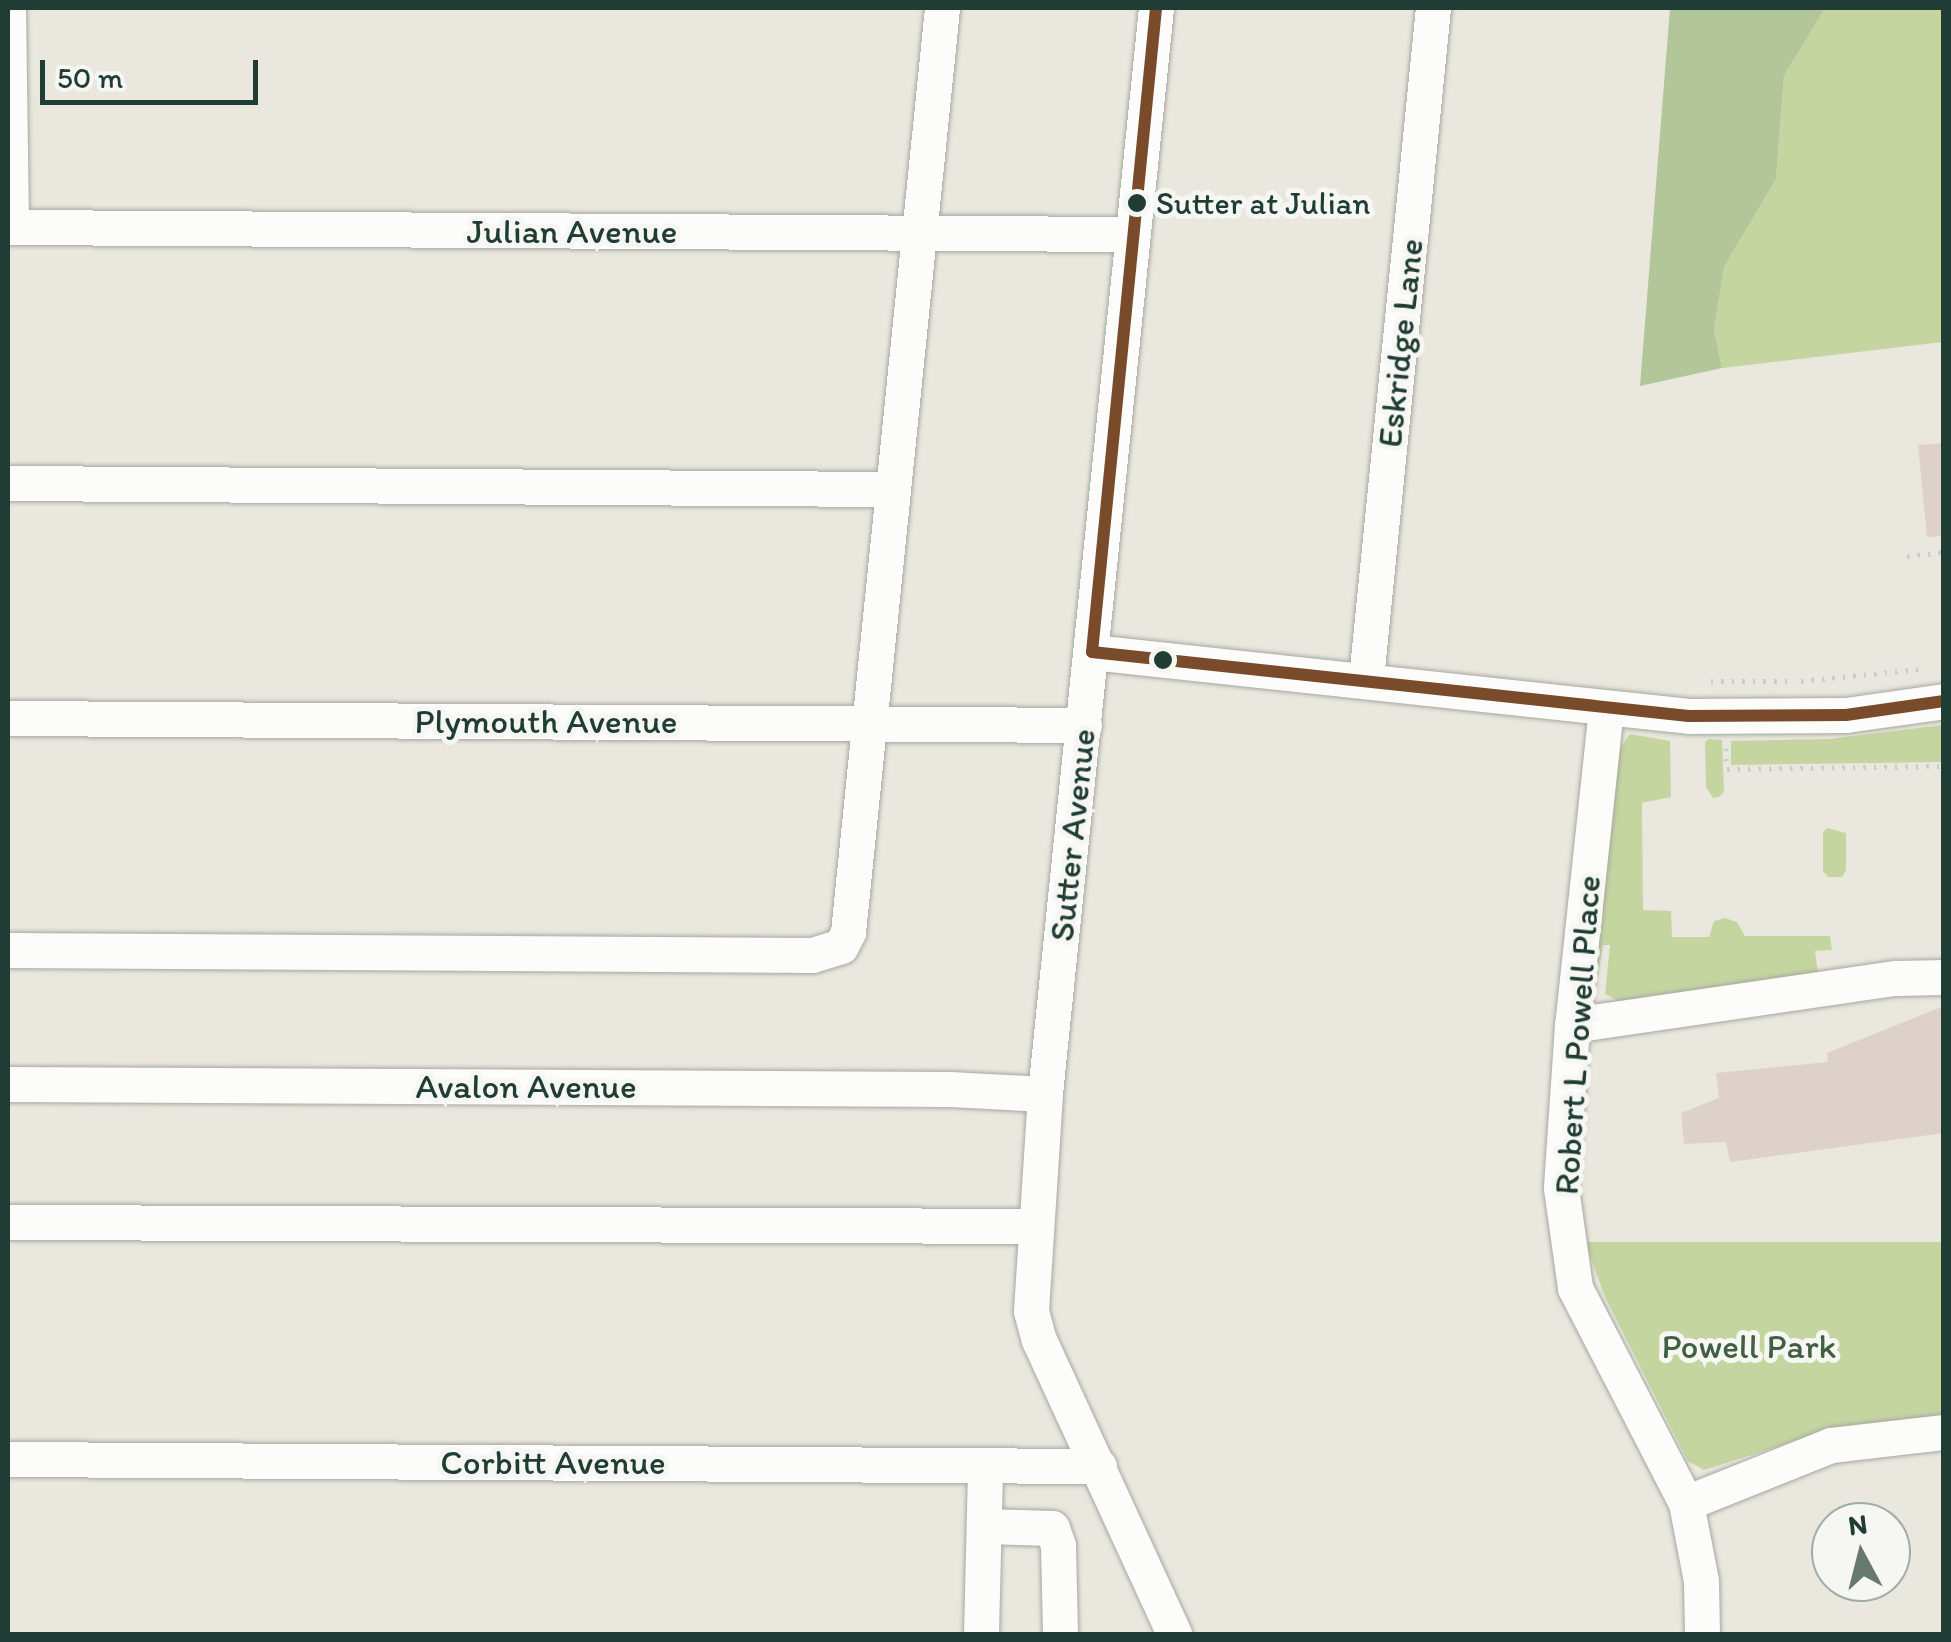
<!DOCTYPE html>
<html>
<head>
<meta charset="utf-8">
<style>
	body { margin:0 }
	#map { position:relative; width:1951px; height:1642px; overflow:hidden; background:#eae8de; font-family:Itim,sans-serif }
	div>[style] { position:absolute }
	.green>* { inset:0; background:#c5d5a0 }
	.forest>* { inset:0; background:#b2c699 }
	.building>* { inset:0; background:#ded1cc }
	.path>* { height:5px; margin-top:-2.5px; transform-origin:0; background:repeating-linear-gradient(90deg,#cbcdca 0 2.5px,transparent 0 10.5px) }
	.roads { filter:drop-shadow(0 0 2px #a6a8a2) drop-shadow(0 0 2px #a6a8a2) }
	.minor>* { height:35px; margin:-17.5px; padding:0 17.5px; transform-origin:17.5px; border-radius:17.5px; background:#fcfcfa }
	.bus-1>* { height:12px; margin:-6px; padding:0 6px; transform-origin:6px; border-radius:6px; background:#7a4b2a }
	.dots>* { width:28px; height:28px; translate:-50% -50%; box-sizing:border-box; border:5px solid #f6f6f2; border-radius:50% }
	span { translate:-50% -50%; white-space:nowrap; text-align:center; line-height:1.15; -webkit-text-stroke:10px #f6f6f2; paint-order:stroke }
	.bus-label { font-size:32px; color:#1f3d34 }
	.left { translate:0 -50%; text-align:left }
	.street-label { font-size:35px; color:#1f3d34 }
	.park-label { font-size:35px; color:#415f42 }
	.frame { position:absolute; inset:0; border:10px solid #1f3d34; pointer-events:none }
	.north { position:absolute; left:1811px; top:1502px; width:100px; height:100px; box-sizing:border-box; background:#f6f6f2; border:2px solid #a0aca6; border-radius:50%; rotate:353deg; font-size:28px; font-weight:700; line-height:40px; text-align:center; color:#1f3d34 }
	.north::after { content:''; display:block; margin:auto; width:35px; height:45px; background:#667970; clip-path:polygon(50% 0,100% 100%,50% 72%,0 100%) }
	.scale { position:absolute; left:40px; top:60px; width:218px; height:45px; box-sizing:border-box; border:5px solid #1f3d34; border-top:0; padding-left:12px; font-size:30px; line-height:35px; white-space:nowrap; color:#1f3d34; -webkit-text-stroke:8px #f6f6f2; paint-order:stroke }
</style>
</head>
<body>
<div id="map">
	<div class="green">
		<i style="clip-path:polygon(1825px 8px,1943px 8px,1943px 342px,1722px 368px,1714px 330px,1724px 267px,1776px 179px,1784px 76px)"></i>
		<i style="clip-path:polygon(1943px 725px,1943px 762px,1731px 765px,1731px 741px,1829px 739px)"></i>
		<i style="clip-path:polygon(1630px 734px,1670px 741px,1671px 797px,1642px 803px,1643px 910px,1671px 911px,1672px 937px,1709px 937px,1714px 921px,1725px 918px,1737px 922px,1745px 936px,1830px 936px,1832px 950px,1815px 951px,1818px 974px,1621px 1002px,1605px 994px,1610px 945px,1603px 945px,1597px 983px,1595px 975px,1619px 750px)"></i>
		<i style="clip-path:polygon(1709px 739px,1722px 740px,1724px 792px,1719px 797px,1713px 798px,1706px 787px,1705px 742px)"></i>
		<i style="clip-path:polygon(1827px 828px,1846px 833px,1846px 870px,1842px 877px,1828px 877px,1823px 871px,1823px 833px)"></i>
		<i style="clip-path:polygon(1585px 1242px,1943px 1242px,1943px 1415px,1835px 1428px,1704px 1470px,1688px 1461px,1605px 1297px)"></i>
	</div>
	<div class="forest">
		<i style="clip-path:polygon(1670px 8px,1825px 8px,1784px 76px,1776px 179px,1724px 267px,1714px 330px,1722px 368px,1640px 386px)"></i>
	</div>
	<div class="building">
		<i style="clip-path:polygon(1944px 443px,1944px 536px,1927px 537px,1918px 445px)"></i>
		<i style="clip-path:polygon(1944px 1006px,1944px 1133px,1730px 1162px,1726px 1142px,1684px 1144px,1681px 1113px,1719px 1098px,1716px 1073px,1828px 1062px,1827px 1053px)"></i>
	</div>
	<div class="path">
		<i style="left:1907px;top:556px;width:37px;rotate:-6deg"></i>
		<i style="left:1711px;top:681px;width:79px"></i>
		<i style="left:1801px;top:681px;width:119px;rotate:-5.8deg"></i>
		<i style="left:1726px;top:748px;width:21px;rotate:87deg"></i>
		<i style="left:1727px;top:769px;width:217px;rotate:-0.8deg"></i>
	</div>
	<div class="roads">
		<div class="minor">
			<i style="left:8px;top:8px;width:219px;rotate:89.2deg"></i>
			<i style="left:1156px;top:8px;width:1092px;rotate:95.84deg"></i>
			<i style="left:1045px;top:1094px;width:217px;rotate:93.7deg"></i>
			<i style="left:1031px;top:1311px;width:30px;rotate:75deg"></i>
			<i style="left:1039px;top:1340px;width:324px;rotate:65.3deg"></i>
			<i style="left:11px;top:227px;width:1121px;rotate:0.36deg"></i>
			<i style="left:8px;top:483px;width:884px;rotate:0.39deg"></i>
			<i style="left:1092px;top:652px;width:600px;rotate:6.12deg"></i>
			<i style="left:1689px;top:716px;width:157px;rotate:-0.4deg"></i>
			<i style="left:1846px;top:715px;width:99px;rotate:-8.1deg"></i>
			<i style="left:1366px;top:679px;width:674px;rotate:-84.3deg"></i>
			<i style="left:1606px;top:708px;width:319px;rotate:96.1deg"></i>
			<i style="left:1572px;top:1025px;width:163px;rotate:93.9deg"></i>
			<i style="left:1561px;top:1188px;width:101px;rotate:82deg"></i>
			<i style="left:1575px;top:1288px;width:242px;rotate:62.7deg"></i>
			<i style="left:1686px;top:1503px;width:79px;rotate:79.1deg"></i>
			<i style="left:1701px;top:1581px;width:53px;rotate:88.9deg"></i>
			<i style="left:8px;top:718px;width:1076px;rotate:0.37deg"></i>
			<i style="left:8px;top:950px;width:804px;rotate:0.36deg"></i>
			<i style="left:812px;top:955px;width:30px;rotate:-17deg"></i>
			<i style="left:841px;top:946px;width:16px;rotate:-63deg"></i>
			<i style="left:848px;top:932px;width:929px;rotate:-84.19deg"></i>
			<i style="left:1572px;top:1025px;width:327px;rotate:-8.3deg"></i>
			<i style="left:1896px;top:978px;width:48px;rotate:-1.2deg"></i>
			<i style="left:8px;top:1084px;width:942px;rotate:0.3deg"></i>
			<i style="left:950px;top:1089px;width:95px;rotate:3deg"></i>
			<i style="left:8px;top:1222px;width:1027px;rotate:0.22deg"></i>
			<i style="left:8px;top:1459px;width:1091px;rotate:0.37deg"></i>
			<i style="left:1686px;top:1503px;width:156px;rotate:-21.8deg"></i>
			<i style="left:1831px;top:1445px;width:114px;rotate:-6.6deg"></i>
			<i style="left:984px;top:1526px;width:68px;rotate:1.7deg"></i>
			<i style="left:1052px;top:1528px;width:18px;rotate:71deg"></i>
			<i style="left:1058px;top:1545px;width:89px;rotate:88.7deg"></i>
			<i style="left:981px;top:1634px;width:169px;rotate:-88.6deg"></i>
		</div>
	</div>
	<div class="bus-1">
		<i style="left:1092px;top:652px;width:600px;rotate:6.12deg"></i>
		<i style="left:1689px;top:716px;width:157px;rotate:-0.4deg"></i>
		<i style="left:1846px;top:715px;width:99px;rotate:-8.1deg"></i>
		<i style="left:1092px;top:652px;width:647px;rotate:-84.32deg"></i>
	</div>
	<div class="dots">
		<i style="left:1137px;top:203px;background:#1f3d34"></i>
		<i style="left:1163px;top:660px;background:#1f3d34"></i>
	</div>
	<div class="bus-label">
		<span class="left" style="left:1156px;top:203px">Sutter at Julian</span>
	</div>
	<div class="street-label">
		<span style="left:572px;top:231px">Julian Avenue</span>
		<span style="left:1400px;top:343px;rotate:-84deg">Eskridge Lane</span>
		<span style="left:546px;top:721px">Plymouth Avenue</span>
		<span style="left:1072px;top:835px;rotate:-84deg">Sutter Avenue</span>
		<span style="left:1577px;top:1035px;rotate:-86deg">Robert L Powell Place</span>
		<span style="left:526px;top:1086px">Avalon Avenue</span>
		<span style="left:553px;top:1462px">Corbitt Avenue</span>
	</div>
	<div class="park-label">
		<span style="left:1749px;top:1346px">Powell Park</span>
	</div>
	<div class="frame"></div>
	<div class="north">N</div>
	<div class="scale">50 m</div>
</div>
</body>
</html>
